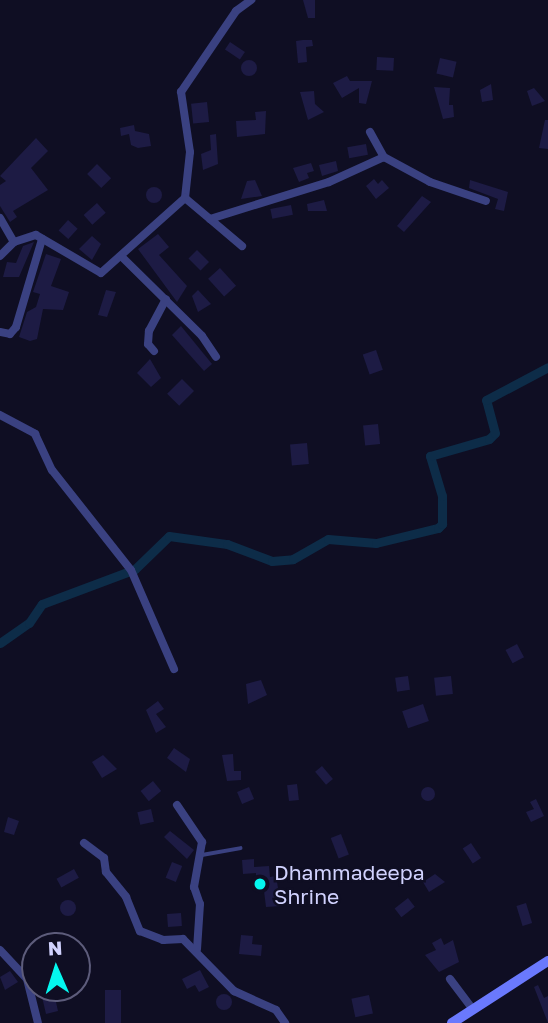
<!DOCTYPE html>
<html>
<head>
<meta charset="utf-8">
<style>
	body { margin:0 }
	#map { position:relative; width:548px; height:1023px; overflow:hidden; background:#0f0e23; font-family:"Golos Text",sans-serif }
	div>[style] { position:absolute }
	.canal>* { height:9px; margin:-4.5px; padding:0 4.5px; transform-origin:4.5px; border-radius:4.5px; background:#0d2c48 }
	.building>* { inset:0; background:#1d1b44; transform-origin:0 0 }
	.round { border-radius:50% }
	.lane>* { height:3.5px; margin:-1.75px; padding:0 1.75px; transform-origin:1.75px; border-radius:1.75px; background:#3a4181 }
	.street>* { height:8px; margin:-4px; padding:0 4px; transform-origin:4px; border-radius:4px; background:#3a4181 }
	.secondary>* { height:10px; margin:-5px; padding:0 5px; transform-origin:5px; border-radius:5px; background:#6a79fd }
	.dots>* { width:19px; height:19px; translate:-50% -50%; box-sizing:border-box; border:4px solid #0f0e23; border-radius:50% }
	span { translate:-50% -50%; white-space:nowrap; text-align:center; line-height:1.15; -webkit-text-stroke:5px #0f0e23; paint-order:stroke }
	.poi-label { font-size:21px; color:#d1d2fe }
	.left { translate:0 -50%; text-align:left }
	.north { position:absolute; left:21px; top:932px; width:70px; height:70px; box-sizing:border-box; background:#0f0e23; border:2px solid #5d5c7b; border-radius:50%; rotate:357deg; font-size:19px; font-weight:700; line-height:28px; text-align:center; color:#d1d2fe }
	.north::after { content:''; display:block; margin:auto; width:24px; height:32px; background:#04f7ef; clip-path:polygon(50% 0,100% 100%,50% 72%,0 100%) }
</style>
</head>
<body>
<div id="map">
	<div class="canal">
		<i style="left:0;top:643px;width:35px;rotate:-35deg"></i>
		<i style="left:29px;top:623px;width:23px;rotate:-56deg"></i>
		<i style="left:42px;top:604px;width:99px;rotate:-20.6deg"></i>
		<i style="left:135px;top:569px;width:47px;rotate:-44.1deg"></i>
		<i style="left:169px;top:536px;width:59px;rotate:7.9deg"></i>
		<i style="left:227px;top:544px;width:48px;rotate:20.7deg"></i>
		<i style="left:272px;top:561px;width:21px;rotate:-5deg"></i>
		<i style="left:293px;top:559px;width:40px;rotate:-29.7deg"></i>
		<i style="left:328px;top:539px;width:48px;rotate:4.8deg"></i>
		<i style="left:376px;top:543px;width:64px;rotate:-13.6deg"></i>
		<i style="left:438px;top:528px;width:6px;rotate:-45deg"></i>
		<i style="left:442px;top:524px;width:28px;rotate:-90deg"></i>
		<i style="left:442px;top:496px;width:42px;rotate:-106.7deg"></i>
		<i style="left:430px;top:456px;width:61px;rotate:-16.1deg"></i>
		<i style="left:489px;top:439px;width:8px;rotate:-45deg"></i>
		<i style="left:495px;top:433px;width:34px;rotate:-105deg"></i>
		<i style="left:486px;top:400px;width:70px;rotate:-28deg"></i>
	</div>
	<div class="building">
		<i style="clip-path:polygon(303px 0,315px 0,315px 18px,308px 18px)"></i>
		<i style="clip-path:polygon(303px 40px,312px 40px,313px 46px,306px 47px,307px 62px,298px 63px,296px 41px)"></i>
		<i style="left:230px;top:42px;width:18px;height:9px;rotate:34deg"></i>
		<i style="left:377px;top:57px;width:17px;height:13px;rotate:3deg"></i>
		<i style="left:440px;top:58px;width:17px;height:16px;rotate:13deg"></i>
		<i class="round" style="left:241px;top:60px;width:16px;height:16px"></i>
		<i style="clip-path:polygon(347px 76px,350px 81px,372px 81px,366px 104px,359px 103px,359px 88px,342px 98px,333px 83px)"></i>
		<i style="clip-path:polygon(491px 84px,493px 100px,482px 102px,480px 90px)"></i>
		<i style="clip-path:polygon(434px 87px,450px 88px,449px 105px,453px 105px,454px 117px,443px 119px)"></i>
		<i style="clip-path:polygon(534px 88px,545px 101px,532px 106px,527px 91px)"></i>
		<i style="clip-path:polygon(314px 91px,315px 104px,324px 112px,308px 120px,300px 92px)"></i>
		<i style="left:207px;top:102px;width:20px;height:16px;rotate:84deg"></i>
		<i style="clip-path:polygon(266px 111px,265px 134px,237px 137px,236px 121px,256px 120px,255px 112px)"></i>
		<i style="clip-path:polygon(545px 120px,548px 120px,548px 149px,539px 148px)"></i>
		<i style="clip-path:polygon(134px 125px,135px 131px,149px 134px,151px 146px,138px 148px,131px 145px,129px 134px,121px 136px,120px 128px)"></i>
		<i style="clip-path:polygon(216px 134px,218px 164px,203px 170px,201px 154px,211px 150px,210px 135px)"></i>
		<i style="clip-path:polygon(36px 138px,48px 151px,31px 168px,48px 190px,13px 211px,17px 217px,10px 222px,0 206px,0 185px,6px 181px,0 176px)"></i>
		<i style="left:366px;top:144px;width:11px;height:19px;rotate:80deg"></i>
		<i style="clip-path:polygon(336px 161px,338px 171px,322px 176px,319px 165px)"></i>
		<i style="clip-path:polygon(311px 163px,314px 171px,307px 173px,309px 178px,299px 182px,293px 168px)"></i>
		<i style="left:97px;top:164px;width:20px;height:14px;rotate:45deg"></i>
		<i style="clip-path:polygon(374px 179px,378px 184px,382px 180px,389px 188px,376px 199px,366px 186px)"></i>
		<i style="clip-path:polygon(255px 180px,262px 196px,241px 199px,247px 181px)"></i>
		<i style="clip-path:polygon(470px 180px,508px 192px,504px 211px,495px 209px,498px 199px,469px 188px)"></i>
		<i class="round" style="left:146px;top:187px;width:16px;height:16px"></i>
		<i style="clip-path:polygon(422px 196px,431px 202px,404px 232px,397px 226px)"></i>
		<i style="clip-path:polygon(324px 200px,327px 211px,308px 211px,307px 204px)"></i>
		<i style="left:97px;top:203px;width:13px;height:18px;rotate:48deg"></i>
		<i style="left:291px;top:205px;width:10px;height:21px;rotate:79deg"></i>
		<i style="left:68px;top:220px;width:13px;height:14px;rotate:42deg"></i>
		<i style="clip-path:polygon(158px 234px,169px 247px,159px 255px,187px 286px,177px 302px,138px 249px)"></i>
		<i style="clip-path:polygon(92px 236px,101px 244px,92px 260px,79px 249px)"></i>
		<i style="clip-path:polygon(34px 242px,19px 277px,3px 277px,7px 262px,16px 263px,23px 246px)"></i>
		<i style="left:197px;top:250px;width:17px;height:12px;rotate:45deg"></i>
		<i style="clip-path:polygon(46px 254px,61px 259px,51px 286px,69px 292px,63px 310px,43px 309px,37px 339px,30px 341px,19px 337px,27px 312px,36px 307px,40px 294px,33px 292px)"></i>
		<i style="left:220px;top:268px;width:24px;height:16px;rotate:48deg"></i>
		<i style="clip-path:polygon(106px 290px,116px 292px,107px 317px,98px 315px)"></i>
		<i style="clip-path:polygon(198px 290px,211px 304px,198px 312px,192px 296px)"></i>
		<i style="clip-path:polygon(181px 326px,212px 364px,204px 371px,172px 335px)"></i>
		<i style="left:376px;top:350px;width:21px;height:14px;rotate:71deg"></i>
		<i style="clip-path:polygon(150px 359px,161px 378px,151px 387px,137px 373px)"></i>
		<i style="left:182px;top:379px;width:17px;height:21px;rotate:45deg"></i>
		<i style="left:378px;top:424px;width:20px;height:15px;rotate:84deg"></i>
		<i style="left:307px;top:443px;width:21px;height:17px;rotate:85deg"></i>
		<i style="left:517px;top:644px;width:15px;height:13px;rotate:62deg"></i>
		<i style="left:408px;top:676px;width:14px;height:13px;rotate:82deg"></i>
		<i style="left:451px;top:676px;width:18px;height:17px;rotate:84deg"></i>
		<i style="clip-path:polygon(261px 680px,267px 695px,248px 704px,246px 684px)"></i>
		<i style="clip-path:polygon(158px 701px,164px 709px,156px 714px,166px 727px,156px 733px,146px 710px)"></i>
		<i style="left:423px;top:704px;width:18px;height:22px;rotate:71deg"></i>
		<i style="clip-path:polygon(174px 748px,190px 759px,186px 772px,167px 758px)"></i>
		<i style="clip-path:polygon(233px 754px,234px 771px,241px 771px,241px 780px,227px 781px,222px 755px)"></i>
		<i style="clip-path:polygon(103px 755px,117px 769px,102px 778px,92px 762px)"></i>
		<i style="left:322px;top:766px;width:17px;height:9px;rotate:50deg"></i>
		<i style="left:153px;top:781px;width:13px;height:16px;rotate:51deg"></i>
		<i style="left:297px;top:784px;width:16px;height:10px;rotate:83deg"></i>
		<i class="round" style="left:421px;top:787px;width:14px;height:14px"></i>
		<i style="left:249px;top:787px;width:13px;height:13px;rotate:67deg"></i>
		<i style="clip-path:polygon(536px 799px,544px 816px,531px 822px,526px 812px,534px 809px,530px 802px)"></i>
		<i style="left:151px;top:809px;width:13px;height:14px;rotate:77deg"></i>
		<i style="clip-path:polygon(8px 817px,19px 821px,14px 835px,4px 832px)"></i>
		<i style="clip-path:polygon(170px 831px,194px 850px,187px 859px,164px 837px)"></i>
		<i style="left:341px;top:834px;width:22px;height:11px;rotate:69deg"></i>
		<i style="left:471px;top:843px;width:18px;height:10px;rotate:56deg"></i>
		<i style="clip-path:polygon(254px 859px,254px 867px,269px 866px,270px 877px,276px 876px,281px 906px,266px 907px,263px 883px,256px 883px,256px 873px,243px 874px,242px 860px)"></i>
		<i style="left:172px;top:862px;width:11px;height:17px;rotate:22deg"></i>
		<i style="left:74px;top:869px;width:10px;height:20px;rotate:61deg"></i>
		<i style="clip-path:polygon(435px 874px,445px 882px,429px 892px,423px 882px)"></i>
		<i style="left:408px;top:898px;width:11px;height:17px;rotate:52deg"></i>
		<i class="round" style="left:60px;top:900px;width:16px;height:16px"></i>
		<i style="left:526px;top:903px;width:21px;height:10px;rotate:73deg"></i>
		<i style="left:181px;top:913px;width:13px;height:14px;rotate:86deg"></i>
		<i style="clip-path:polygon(241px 935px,253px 936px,252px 944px,262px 945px,261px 956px,239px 954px)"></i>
		<i style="clip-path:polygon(441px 938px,444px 945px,453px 940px,459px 962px,439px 972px,425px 955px,436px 950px,432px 943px)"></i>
		<i style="clip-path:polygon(200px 970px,209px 987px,199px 992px,195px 985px,187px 989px,182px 979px)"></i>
		<i style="clip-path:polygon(10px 971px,18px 982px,5px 990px,0 977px)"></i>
		<i style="clip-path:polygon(538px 985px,544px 998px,548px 996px,548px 1023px,534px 987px)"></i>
		<i style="clip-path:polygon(40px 988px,66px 988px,54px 993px,58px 1011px,46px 1014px)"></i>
		<i style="left:105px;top:990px;width:16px;height:33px"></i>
		<i class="round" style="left:216px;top:994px;width:16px;height:16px"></i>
		<i style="left:369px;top:995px;width:19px;height:18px;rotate:78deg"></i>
	</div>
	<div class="lane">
		<i style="left:202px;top:855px;width:39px;rotate:-10deg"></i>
	</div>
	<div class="street">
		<i style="left:370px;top:132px;width:29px;rotate:61deg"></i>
		<i style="left:185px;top:198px;width:46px;rotate:-83.8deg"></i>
		<i style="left:190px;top:152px;width:61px;rotate:-98.5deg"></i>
		<i style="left:181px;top:92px;width:98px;rotate:-55.8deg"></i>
		<i style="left:236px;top:11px;width:19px;rotate:-36deg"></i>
		<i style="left:0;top:218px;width:28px;rotate:60deg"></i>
		<i style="left:210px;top:219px;width:42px;rotate:40.2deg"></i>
		<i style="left:0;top:256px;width:20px;rotate:-45deg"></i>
		<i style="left:14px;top:242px;width:23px;rotate:-18deg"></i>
		<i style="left:36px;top:235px;width:75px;rotate:30.3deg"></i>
		<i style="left:101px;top:273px;width:113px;rotate:-41.8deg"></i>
		<i style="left:185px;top:198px;width:33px;rotate:40deg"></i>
		<i style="left:210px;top:219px;width:125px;rotate:-17.3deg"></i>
		<i style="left:329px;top:182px;width:60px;rotate:-24.4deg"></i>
		<i style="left:384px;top:157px;width:52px;rotate:28.5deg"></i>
		<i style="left:430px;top:182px;width:59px;rotate:18.7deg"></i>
		<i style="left:122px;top:257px;width:112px;rotate:44.6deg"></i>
		<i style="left:202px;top:336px;width:25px;rotate:56deg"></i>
		<i style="left:0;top:332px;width:10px;rotate:11deg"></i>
		<i style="left:10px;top:334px;width:9px;rotate:-49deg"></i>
		<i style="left:16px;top:327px;width:92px;rotate:-73.5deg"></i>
		<i style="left:154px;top:351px;width:9px;rotate:-131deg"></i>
		<i style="left:148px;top:344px;width:13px;rotate:-86deg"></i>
		<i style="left:149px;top:331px;width:36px;rotate:-62deg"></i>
		<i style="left:0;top:415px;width:40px;rotate:28deg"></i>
		<i style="left:35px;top:434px;width:40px;rotate:65deg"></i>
		<i style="left:52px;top:470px;width:127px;rotate:51.7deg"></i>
		<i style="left:131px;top:570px;width:108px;rotate:66.5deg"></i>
		<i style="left:177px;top:805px;width:45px;rotate:56deg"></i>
		<i style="left:202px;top:842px;width:46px;rotate:100.1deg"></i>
		<i style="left:194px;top:887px;width:18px;rotate:71deg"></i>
		<i style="left:200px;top:904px;width:45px;rotate:93.8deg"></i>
		<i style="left:84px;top:843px;width:25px;rotate:37deg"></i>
		<i style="left:104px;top:858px;width:14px;rotate:82deg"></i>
		<i style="left:106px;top:872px;width:32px;rotate:51deg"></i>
		<i style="left:126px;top:897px;width:37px;rotate:68deg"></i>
		<i style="left:140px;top:931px;width:25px;rotate:21deg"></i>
		<i style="left:163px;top:940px;width:20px;rotate:-3deg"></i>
		<i style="left:183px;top:939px;width:73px;rotate:45.6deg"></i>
		<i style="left:234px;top:991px;width:46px;rotate:24.3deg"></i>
		<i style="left:276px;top:1010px;width:16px;rotate:55deg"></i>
		<i style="left:0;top:950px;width:40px;rotate:47deg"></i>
		<i style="left:27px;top:979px;width:45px;rotate:76deg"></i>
		<i style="left:450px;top:979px;width:38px;rotate:53deg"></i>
	</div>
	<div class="secondary">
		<i style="left:452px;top:1023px;width:114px;rotate:-32.9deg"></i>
	</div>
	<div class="dots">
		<i style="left:260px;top:884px;background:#04f7ef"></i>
	</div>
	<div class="poi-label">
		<span class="left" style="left:274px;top:884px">Dhammadeepa<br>Shrine</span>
	</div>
	<div class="north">N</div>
</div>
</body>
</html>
